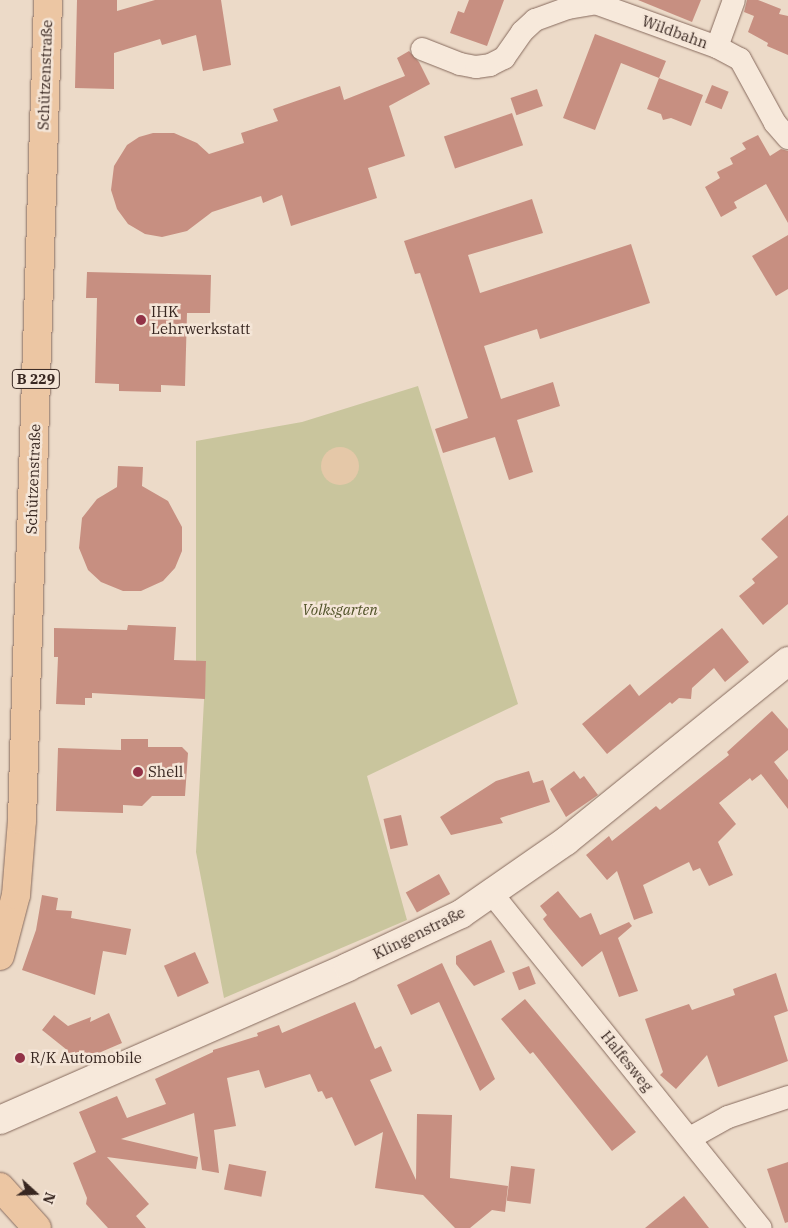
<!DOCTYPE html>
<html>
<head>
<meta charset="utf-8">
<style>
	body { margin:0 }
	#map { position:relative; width:788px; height:1228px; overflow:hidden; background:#ecdac8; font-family:"IBM Plex Serif",serif }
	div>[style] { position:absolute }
	.green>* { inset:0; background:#c9c59d }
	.sand>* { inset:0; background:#e5c8a8 }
	.round { border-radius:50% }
	.building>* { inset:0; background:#c78f81; transform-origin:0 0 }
	.roads { filter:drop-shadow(0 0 1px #876b5e) drop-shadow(0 0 1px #876b5e) }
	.minor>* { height:22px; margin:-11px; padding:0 11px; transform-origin:11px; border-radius:11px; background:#f7e9db }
	.tertiary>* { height:28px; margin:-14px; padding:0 14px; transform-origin:14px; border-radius:14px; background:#f7e9db }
	.primary>* { height:28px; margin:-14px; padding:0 14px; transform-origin:14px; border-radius:14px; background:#ecc6a3 }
	.dots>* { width:14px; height:14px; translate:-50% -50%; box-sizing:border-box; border:2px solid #f4e5d7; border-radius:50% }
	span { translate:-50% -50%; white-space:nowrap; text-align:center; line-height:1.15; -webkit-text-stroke:5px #f4e5d7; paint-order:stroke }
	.shield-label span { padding:1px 4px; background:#f4e5d7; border:1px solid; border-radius:4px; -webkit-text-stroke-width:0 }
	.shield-label { font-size:14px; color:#382721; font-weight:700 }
	.street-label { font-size:15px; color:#382721 }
	.poi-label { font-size:15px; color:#382721 }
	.left { translate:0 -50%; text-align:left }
	.park-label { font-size:15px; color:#515329; font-style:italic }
	.north { position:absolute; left:10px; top:1168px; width:50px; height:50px; -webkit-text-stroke:4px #f4e5d7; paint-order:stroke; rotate:110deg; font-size:14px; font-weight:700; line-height:20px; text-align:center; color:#382721 }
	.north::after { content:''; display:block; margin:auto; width:18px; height:22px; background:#382721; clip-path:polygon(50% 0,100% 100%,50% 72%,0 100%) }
</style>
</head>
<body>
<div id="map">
	<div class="green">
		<i style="clip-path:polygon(418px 386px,518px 704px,367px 776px,407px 920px,224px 998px,196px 852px,206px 662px,196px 661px,196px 441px,302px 422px)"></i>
	</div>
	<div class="sand">
		<i class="round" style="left:321px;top:447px;width:38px;height:38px"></i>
	</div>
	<div class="building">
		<i style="clip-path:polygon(77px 0,117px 0,117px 11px,155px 0,221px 0,231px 65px,203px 71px,196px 35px,162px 45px,160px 39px,114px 53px,114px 89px,75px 88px)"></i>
		<i style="clip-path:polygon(469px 0,504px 0,487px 46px,450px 33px,458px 11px,464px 13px)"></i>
		<i style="clip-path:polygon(638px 0,701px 0,692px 22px)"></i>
		<i style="clip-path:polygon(747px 0,758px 0,781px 9px,779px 14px,788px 16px,788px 55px,767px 46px,768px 43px,748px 32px,754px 16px,744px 12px)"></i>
		<i style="clip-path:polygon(595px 34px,666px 61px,659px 78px,703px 95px,691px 126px,671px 118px,663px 120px,661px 114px,647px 109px,659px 78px,621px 63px,595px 130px,563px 118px)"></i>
		<i style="clip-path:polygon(409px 51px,419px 62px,430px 84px,389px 106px,405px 156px,368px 168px,377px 198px,291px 226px,282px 195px,263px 203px,261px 196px,212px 212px,187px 231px,162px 237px,145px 234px,128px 224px,117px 209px,111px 190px,114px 166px,127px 145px,139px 137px,153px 133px,174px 133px,197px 143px,209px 154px,244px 143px,241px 133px,278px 121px,273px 109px,340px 86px,344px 100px,405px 76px,397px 58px)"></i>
		<i style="left:712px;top:85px;width:18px;height:19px;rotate:22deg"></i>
		<i style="left:537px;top:89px;width:18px;height:28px;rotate:71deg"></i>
		<i style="left:512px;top:113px;width:34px;height:72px;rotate:71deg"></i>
		<i style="clip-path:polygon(758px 135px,770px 156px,781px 149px,788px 151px,788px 223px,766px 184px,734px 202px,737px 208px,721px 217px,705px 187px,720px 178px,717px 172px,733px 164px,730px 158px,746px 149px,742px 143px)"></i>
		<i style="clip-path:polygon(532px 199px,543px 233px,468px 255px,480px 293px,631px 244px,650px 303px,540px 339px,537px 329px,484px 346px,501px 399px,553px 382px,560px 406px,517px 420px,533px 472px,509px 480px,495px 437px,443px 453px,435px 429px,468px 418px,420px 273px,415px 274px,404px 241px)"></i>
		<i style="clip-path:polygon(788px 235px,788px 289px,776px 296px,752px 256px)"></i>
		<i style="clip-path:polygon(87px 272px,211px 275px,210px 313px,187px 313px,185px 386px,161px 385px,161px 392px,119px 391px,119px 384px,95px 383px,97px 298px,86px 298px)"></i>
		<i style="clip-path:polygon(118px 466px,143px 467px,142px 486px,168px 501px,182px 527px,182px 551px,175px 568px,163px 581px,141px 591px,123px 591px,101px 582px,88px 570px,79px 548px,82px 518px,97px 499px,117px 487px)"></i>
		<i style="clip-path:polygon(788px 515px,788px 604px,763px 625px,739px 596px,755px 583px,752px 579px,778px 557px,761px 539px)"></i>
		<i style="clip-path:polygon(128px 625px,176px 627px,174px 660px,206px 661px,205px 699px,92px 693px,92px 698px,85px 698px,85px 705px,56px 704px,58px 657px,54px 657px,54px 628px,127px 630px)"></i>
		<i style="clip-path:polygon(722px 628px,749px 662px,725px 682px,714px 668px,692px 688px,691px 699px,679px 698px,672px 704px,670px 702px,607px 754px,582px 724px,630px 684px,639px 696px)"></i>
		<i style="clip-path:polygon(772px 711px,788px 729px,788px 750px,774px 762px,788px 780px,788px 809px,761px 774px,752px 781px,750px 778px,719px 803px,736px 824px,718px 842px,733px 875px,709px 886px,700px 868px,693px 871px,689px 862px,643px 885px,653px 913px,634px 920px,617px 871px,607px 880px,586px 855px,609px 836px,612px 841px,656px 806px,660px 810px,729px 755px,727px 752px)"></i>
		<i style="clip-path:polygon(121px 739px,148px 739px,148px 747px,182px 747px,188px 753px,185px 796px,152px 796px,142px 806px,123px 805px,123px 813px,56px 811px,58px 748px,121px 750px)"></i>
		<i style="clip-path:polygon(529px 771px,533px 783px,543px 780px,550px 802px,500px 818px,503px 823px,451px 835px,440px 817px,496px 781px)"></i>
		<i style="clip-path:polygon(574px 771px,580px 779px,584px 776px,598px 795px,566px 817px,550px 789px)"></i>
		<i style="left:401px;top:815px;width:31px;height:18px;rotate:77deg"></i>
		<i style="left:439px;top:874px;width:23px;height:38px;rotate:61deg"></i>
		<i style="clip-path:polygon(558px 891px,580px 918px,591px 913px,600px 935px,629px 922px,632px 926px,618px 938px,638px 991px,619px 997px,602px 951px,582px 967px,548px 926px,543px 919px,547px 915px,540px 906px)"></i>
		<i style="clip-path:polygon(42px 895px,58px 898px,56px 910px,72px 911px,71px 918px,131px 929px,126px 955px,103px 951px,95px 995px,22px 970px,36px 930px)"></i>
		<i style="clip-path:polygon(491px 940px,505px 972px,474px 986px,456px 964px,456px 956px)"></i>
		<i style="left:195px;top:952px;width:34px;height:34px;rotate:66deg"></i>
		<i style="clip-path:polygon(442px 963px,495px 1079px,480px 1091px,439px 1002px,411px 1015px,397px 985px)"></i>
		<i style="left:529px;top:966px;width:19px;height:18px;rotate:69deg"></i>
		<i style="clip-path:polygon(776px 973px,788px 1011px,774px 1016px,788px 1061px,718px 1087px,707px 1055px,676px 1089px,660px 1075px,663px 1072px,645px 1019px,689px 1004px,692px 1010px,735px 995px,733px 989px)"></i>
		<i style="clip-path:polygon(525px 999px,636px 1132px,612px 1151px,533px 1052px,530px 1054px,501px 1019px)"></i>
		<i style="clip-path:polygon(355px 1002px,375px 1049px,381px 1046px,392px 1071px,370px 1080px,416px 1180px,417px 1114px,452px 1115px,450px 1178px,508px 1186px,505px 1212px,492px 1210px,470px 1228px,455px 1228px,423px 1195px,375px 1188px,383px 1132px,355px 1146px,332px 1097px,326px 1099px,322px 1091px,318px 1092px,310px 1074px,265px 1088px,259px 1070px,227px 1078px,236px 1126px,214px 1130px,219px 1173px,202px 1170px,194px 1113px,121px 1139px,198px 1157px,196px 1169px,107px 1157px,149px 1204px,136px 1216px,146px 1228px,108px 1228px,86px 1204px,87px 1198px,73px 1163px,96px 1152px,79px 1112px,117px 1096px,127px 1118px,166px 1104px,155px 1079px,213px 1052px,213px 1050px,258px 1036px,257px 1033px,279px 1025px,282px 1033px)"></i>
		<i style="clip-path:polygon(109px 1013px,122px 1043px,73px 1064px,67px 1050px,42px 1030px,54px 1015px,68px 1026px,91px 1017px,90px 1022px)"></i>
		<i style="clip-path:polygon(788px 1162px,788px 1222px,785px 1223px,767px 1169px)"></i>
		<i style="left:229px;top:1164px;width:38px;height:26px;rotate:11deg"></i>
		<i style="left:511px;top:1166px;width:24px;height:35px;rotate:7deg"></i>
		<i style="clip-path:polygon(684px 1196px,709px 1228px,645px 1228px)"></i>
	</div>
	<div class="roads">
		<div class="minor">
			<i style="left:734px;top:0;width:50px;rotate:109.9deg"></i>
			<i style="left:717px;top:47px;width:26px;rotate:28deg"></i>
			<i style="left:740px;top:59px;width:73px;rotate:61.3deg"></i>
			<i style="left:775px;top:123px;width:20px;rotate:49deg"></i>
			<i style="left:422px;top:49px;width:41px;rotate:21.5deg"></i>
			<i style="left:460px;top:64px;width:16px;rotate:11deg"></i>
			<i style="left:476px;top:67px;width:14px;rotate:-8deg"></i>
			<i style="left:490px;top:65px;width:16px;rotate:-27deg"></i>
			<i style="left:504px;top:58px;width:32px;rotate:-55deg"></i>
			<i style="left:522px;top:32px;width:18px;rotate:-43deg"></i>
			<i style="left:535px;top:20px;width:35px;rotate:-20deg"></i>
			<i style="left:568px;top:8px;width:27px;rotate:-10deg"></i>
			<i style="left:595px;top:3px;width:130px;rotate:19.8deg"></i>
			<i style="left:493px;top:895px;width:427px;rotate:51.2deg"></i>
			<i style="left:690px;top:1138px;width:43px;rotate:-28.9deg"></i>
			<i style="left:728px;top:1117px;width:63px;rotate:-18.4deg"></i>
		</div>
		<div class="tertiary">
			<i style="left:0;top:1120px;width:380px;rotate:-23.7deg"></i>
			<i style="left:348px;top:967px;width:125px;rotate:-25.1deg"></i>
			<i style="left:461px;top:914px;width:128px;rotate:-34.8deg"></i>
			<i style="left:566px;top:841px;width:286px;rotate:-39deg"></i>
		</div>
		<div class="primary">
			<i style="left:0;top:956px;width:63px;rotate:-75.3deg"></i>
			<i style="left:16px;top:895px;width:75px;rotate:-85.4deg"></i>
			<i style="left:22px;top:820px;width:820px;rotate:-88.18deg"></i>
			<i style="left:0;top:1187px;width:55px;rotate:47.9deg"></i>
		</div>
	</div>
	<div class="dots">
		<i style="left:141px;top:320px;background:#923247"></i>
		<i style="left:138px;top:772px;background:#923247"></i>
		<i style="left:20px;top:1058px;background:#923247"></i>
	</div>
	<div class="shield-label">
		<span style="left:36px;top:379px">B 229</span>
	</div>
	<div class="street-label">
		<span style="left:675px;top:32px;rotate:20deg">Wildbahn</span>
		<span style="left:45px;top:75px;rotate:-88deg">Schützenstraße</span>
		<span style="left:33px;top:479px;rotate:-88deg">Schützenstraße</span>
		<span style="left:419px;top:933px;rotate:-26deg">Klingenstraße</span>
		<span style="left:627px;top:1061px;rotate:51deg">Halfesweg</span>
	</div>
	<div class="poi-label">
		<span class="left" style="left:151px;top:320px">IHK<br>Lehrwerkstatt</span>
		<span class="left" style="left:148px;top:772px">Shell</span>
		<span class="left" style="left:30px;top:1058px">R/K Automobile</span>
	</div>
	<div class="park-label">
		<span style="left:340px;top:610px">Volksgarten</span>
	</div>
	<div class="north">N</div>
</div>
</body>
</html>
